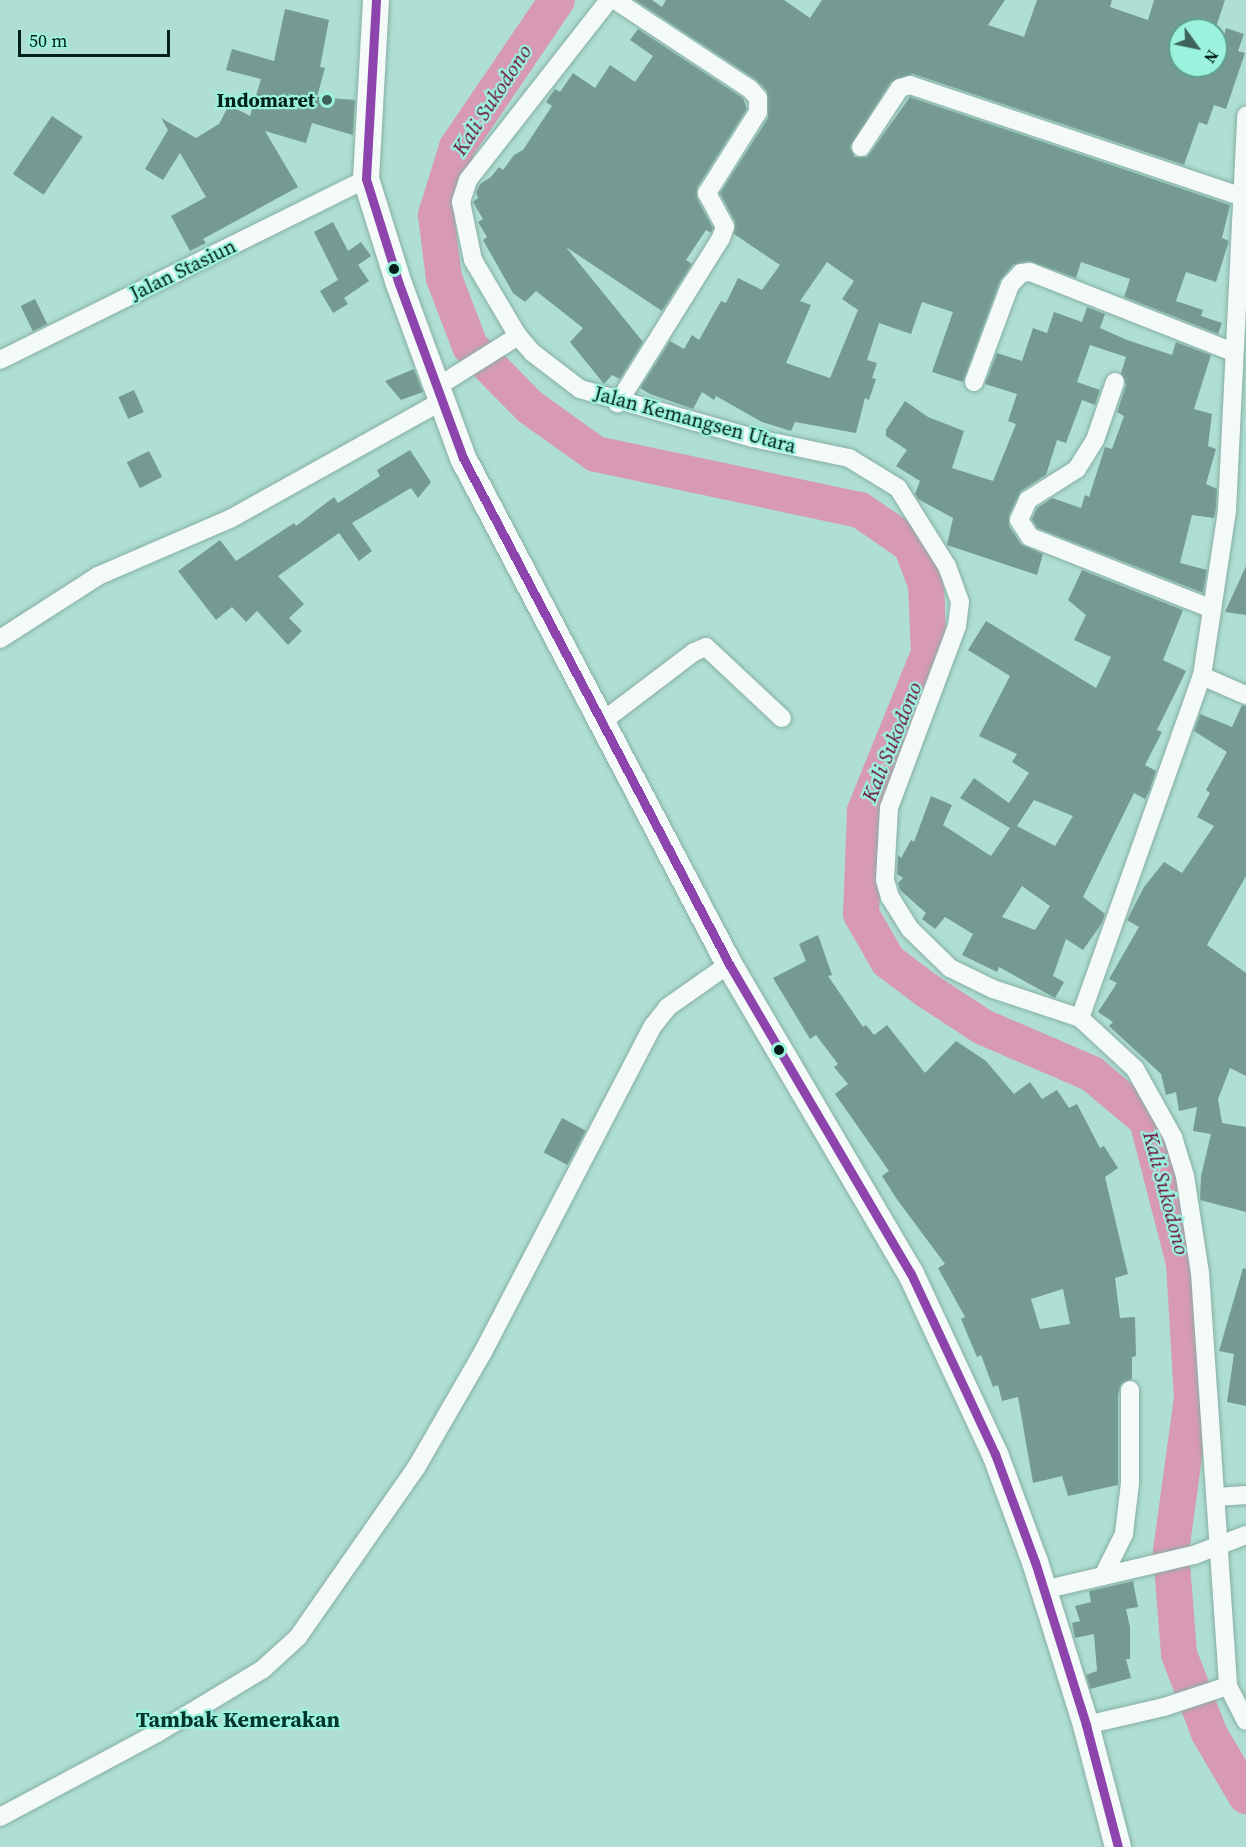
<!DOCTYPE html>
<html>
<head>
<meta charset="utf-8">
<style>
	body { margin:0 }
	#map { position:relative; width:1246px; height:1847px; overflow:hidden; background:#afdfd3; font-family:"Source Serif 4",serif }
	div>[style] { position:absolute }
	.river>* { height:36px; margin:-18px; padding:0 18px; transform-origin:18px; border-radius:18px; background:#d899b4 }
	.building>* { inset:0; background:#749a92; transform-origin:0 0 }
	.roads { filter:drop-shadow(0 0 2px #88aea5) drop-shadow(0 0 2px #88aea5) }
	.street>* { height:18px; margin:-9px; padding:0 9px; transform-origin:9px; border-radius:9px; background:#f3faf8 }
	.secondary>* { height:26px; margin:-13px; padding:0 13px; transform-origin:13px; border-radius:13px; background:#f3faf8 }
	.bus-1>* { height:9px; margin:-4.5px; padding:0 4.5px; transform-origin:4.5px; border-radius:4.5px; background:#8e44ad }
	.dots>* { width:16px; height:16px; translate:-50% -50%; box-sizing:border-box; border:3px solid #9bf3dd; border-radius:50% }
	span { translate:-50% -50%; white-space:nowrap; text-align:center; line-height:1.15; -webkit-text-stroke:4.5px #9bf3dd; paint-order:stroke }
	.poi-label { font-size:20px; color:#031f1a; font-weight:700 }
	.right { translate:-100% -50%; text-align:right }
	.street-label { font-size:20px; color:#031f1a }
	.water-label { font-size:21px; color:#6d053c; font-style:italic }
	.quarter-label { font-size:22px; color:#02362d; font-weight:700 }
	.north { position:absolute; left:1168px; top:18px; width:60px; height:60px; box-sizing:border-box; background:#9bf3dd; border:2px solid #5e9e8f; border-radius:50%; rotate:123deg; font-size:16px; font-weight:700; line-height:24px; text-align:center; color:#031f1a }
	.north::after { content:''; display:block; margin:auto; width:21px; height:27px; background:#3f625b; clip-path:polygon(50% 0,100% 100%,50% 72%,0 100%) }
	.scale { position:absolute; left:18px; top:30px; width:152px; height:27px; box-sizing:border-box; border:3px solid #031f1a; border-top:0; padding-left:8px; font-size:18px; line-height:21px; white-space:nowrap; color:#031f1a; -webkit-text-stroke:4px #9bf3dd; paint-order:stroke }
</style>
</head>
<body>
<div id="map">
	<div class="river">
		<i style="left:557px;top:0;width:178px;rotate:124.2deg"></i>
		<i style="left:457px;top:147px;width:71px;rotate:107.2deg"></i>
		<i style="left:436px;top:215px;width:64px;rotate:82.8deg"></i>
		<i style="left:444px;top:278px;width:73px;rotate:69.1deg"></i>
		<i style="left:470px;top:346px;width:86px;rotate:45.5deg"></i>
		<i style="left:530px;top:407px;width:81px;rotate:35.5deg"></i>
		<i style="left:596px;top:454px;width:270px;rotate:12deg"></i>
		<i style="left:860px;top:510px;width:62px;rotate:34.5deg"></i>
		<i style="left:911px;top:545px;width:43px;rotate:69.4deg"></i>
		<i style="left:926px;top:585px;width:68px;rotate:87.5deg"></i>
		<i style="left:929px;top:653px;width:170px;rotate:112.1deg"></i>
		<i style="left:865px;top:811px;width:103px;rotate:92.2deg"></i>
		<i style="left:861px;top:914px;width:54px;rotate:60.1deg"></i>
		<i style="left:888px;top:961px;width:50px;rotate:36.9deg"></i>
		<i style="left:928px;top:991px;width:66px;rotate:33.2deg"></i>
		<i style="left:983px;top:1027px;width:119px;rotate:23.3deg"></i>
		<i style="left:1092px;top:1074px;width:72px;rotate:39.9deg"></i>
		<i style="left:1147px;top:1120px;width:148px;rotate:75.5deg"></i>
		<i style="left:1184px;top:1263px;width:135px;rotate:86.6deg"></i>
		<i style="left:1192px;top:1398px;width:155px;rotate:97.8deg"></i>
		<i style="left:1171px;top:1552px;width:102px;rotate:85.5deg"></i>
		<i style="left:1179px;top:1654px;width:85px;rotate:69.2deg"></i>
		<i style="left:1209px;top:1733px;width:73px;rotate:59.6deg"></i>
	</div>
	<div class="building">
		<i style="clip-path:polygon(evenodd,635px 0,652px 0,662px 7px,666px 0,784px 0,810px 18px,822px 0,1005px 0,988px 25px,1024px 37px,1037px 0,1112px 0,1110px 7px,1148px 20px,1154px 0,1225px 0,1215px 30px,1180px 30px,1180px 66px,1216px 66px,1226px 28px,1244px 34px,1238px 51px,1245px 53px,1226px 109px,1214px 105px,1207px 125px,1199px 122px,1184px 165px,913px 74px,891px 82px,850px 147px,855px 157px,867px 157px,910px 97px,1230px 205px,1222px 238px,1229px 241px,1216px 282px,1186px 272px,1176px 301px,1203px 310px,1201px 316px,1222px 323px,1218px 334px,1124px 297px,1130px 279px,1081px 262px,1076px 278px,1029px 261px,1013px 265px,1000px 281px,963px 382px,932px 372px,953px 312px,922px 302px,911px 334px,879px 323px,867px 360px,877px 363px,872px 378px,876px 379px,869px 400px,865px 398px,856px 433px,795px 422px,791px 431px,762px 422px,716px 396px,714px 400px,702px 392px,693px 409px,650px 394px,640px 388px,670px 341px,684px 349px,692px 335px,699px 340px,721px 301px,726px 303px,738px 278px,762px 290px,780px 265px,734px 234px,735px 222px,720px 193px,768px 118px,767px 91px,756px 80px,635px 0,827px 262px,854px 281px,842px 299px,858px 310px,830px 378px,786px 363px,811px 305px,800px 301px,827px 262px)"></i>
		<i style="clip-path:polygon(285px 9px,329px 20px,320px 67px,325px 68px,317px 97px,355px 100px,353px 135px,312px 123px,306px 143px,265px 131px,298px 187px,203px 239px,206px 243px,190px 251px,171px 216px,206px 197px,180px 153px,163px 180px,145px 169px,168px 130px,161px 118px,196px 138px,219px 124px,229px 105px,250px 116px,261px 79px,226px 70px,232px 49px,274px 61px)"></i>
		<i style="clip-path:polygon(638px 29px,743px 98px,747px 109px,697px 188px,697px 198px,713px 228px,711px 233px,706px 230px,686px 260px,692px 264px,662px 311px,566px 247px,643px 342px,620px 379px,612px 375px,604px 384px,570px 342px,583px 328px,536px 291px,525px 302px,513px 293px,483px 240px,487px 237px,478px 222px,483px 219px,473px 202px,478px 198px,476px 192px,480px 184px,491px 177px,499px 167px,503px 170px,514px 155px,523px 150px,552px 106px,546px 102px,555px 89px,560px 92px,573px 73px,595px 88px,610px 65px,635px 82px,653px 56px,630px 40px)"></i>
		<i style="left:52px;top:116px;width:37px;height:70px;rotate:34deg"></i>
		<i style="clip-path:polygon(333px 222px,348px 251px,361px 242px,371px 256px,358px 265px,369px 281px,344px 298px,348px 304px,333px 313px,320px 291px,338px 280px,314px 232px)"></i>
		<i style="left:35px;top:299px;width:28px;height:16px;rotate:64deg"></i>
		<i style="clip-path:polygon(1087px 307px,1105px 314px,1100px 328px,1127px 340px,1172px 355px,1176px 342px,1211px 355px,1194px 409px,1212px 414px,1208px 446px,1216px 449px,1206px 484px,1217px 489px,1216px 509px,1214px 518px,1192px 515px,1180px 563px,1207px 570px,1203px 593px,1037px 528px,1032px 519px,1037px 508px,1052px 498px,1081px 508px,1085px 495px,1089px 497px,1105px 447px,1112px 449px,1124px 416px,1117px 412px,1126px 385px,1121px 373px,1126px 357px,1090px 345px,1077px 382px,1100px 390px,1095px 405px,1082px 400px,1066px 443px,1057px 440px,1046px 475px,1021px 491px,1009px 515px,1009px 526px,1021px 544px,1043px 554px,1037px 575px,947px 545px,953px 518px,918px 499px,915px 494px,920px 481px,896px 466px,907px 450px,886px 436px,886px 430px,905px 401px,928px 417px,964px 431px,952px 468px,993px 481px,1016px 424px,1008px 421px,1017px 394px,985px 384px,997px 353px,1022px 361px,1033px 328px,1047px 333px,1054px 312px,1082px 322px)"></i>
		<i style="clip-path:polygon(414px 369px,423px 392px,401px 400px,385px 381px)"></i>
		<i style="left:134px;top:390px;width:24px;height:17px;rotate:66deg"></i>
		<i style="clip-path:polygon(410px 450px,431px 482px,418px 498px,411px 488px,352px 523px,372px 551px,359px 561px,339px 533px,278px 576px,304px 604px,289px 618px,302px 631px,288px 645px,257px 611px,246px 622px,232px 607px,216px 620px,178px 571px,220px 540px,236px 561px,294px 523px,296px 526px,334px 497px,338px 503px,380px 476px,377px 470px)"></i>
		<i style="left:149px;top:451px;width:29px;height:25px;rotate:63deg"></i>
		<i style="clip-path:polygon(1246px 566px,1246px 615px,1225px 612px)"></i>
		<i style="clip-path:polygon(evenodd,1082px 570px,1183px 610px,1163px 660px,1186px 671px,1157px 730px,1162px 732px,1145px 765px,1156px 771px,1149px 792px,1145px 799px,1134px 793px,1083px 897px,1105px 914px,1102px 923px,1083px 950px,1066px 939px,1053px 976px,1064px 982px,1055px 998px,999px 967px,997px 972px,962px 955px,973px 934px,945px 917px,935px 929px,922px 919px,926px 913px,900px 890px,898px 883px,903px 878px,897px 874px,898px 855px,901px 858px,911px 840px,914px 842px,931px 796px,952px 805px,943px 825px,991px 856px,1010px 828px,960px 798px,974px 778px,1009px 803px,1029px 773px,1012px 762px,1017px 754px,979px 736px,1010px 676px,968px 650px,986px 621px,1096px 688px,1111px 657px,1074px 640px,1086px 615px,1068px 600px,1082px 570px,1034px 800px,1073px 816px,1055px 846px,1017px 826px,1034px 800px,1082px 570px,1022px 886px,1050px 906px,1035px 930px,1002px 917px,1022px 886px)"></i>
		<i style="clip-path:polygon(1242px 705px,1246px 706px,1246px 876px,1207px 945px,1246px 973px,1246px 1076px,1230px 1068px,1218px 1099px,1222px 1123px,1246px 1127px,1246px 1212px,1200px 1200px,1201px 1176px,1211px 1134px,1193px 1131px,1197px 1107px,1179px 1111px,1176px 1092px,1166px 1095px,1161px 1074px,1109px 1026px,1113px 1022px,1098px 1012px,1117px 983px,1109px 979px,1139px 927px,1127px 920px,1144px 887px,1164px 862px,1182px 873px,1214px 826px,1197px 817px,1210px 793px,1206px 790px,1227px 752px,1194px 731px,1200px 714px,1232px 727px)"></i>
		<i style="clip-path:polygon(evenodd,818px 935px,832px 975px,828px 976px,863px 1027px,866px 1025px,874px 1035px,887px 1025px,925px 1073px,956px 1041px,986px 1061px,1014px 1094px,1030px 1082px,1042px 1099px,1057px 1090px,1069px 1108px,1077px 1104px,1100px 1148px,1104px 1146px,1118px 1168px,1105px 1177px,1128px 1274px,1115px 1278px,1120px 1318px,1135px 1317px,1136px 1356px,1132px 1357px,1132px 1379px,1121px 1384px,1118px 1395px,1118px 1485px,1068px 1496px,1062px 1476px,1033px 1483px,1018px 1397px,1002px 1401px,998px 1385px,993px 1387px,981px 1355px,977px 1357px,961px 1319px,965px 1317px,938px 1268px,945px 1264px,896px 1198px,882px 1176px,889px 1171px,835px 1094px,848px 1084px,834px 1067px,838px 1064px,816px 1035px,810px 1039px,773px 978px,806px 961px,799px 944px,818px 935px,1063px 1289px,1070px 1324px,1040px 1329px,1031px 1299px,1063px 1289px)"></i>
		<i style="left:562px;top:1118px;width:27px;height:39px;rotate:28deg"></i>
		<i style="clip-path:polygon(1243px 1268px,1246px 1269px,1246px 1406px,1227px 1402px,1234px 1354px,1219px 1351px)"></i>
		<i style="clip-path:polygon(1133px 1581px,1138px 1607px,1126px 1609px,1130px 1627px,1130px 1659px,1126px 1659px,1131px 1678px,1090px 1689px,1086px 1675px,1097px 1671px,1094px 1634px,1075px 1638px,1072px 1623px,1080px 1621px,1075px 1606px,1091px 1602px,1089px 1591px)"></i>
	</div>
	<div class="roads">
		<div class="street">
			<i style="left:609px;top:0;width:229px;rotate:128.1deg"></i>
			<i style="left:468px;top:180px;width:23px;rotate:108deg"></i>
			<i style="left:461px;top:202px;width:59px;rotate:78.3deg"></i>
			<i style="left:473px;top:260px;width:88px;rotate:59.4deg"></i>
			<i style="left:518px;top:336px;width:23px;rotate:49deg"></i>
			<i style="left:533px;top:353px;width:59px;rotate:37.5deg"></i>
			<i style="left:580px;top:389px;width:180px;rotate:15.8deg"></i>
			<i style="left:753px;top:438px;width:98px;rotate:11.8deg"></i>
			<i style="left:849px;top:458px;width:57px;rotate:31.5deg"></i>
			<i style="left:898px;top:488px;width:92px;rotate:57.9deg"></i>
			<i style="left:947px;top:566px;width:38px;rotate:70deg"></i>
			<i style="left:960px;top:602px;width:24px;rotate:97deg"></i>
			<i style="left:957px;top:626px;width:194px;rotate:110.5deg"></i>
			<i style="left:889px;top:808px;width:72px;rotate:93.2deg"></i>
			<i style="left:885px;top:880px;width:18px;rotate:74deg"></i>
			<i style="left:890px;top:897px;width:38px;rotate:58deg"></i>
			<i style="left:910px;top:929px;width:56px;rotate:44.3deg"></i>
			<i style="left:950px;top:968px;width:48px;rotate:26deg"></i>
			<i style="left:993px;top:989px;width:92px;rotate:18.4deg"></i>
			<i style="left:1080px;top:1018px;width:75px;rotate:42.8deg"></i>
			<i style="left:1135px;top:1069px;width:78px;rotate:60.8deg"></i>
			<i style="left:1173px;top:1137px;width:41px;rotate:72.9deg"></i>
			<i style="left:1185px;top:1176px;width:98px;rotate:81.2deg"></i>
			<i style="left:1200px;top:1273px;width:414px;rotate:86.1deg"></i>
			<i style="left:1228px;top:1686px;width:39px;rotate:63deg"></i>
			<i style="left:615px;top:0;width:162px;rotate:33.4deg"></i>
			<i style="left:750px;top:89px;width:12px;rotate:48deg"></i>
			<i style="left:758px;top:98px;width:14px;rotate:90deg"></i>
			<i style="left:758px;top:112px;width:96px;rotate:122.2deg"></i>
			<i style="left:707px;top:193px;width:38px;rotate:62deg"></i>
			<i style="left:725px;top:227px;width:12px;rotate:110deg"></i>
			<i style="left:721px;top:238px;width:195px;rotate:122deg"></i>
			<i style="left:861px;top:147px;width:71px;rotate:-56.5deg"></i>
			<i style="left:900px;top:88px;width:10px;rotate:-17deg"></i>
			<i style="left:910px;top:85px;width:348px;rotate:18.6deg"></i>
			<i style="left:0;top:360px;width:408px;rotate:-26.3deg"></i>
			<i style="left:974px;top:382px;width:103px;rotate:-69.6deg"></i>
			<i style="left:1010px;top:285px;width:16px;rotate:-47deg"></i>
			<i style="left:1021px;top:273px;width:9px;rotate:-6deg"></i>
			<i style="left:1030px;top:272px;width:218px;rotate:21.5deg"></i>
			<i style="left:1115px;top:382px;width:61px;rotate:109deg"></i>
			<i style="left:1095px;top:440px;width:34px;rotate:122deg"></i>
			<i style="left:1077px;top:469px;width:58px;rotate:147.7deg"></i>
			<i style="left:1028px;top:500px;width:22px;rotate:114deg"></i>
			<i style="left:1019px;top:520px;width:20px;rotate:57deg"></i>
			<i style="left:1030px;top:537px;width:196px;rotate:21.6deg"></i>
			<i style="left:437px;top:387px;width:96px;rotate:-32.2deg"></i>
			<i style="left:0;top:639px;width:117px;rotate:-32.7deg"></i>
			<i style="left:98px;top:576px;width:144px;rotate:-23.4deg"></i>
			<i style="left:230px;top:519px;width:243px;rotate:-29.1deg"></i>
			<i style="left:1202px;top:676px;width:48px;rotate:23.4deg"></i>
			<i style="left:603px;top:721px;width:114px;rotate:-37.2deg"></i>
			<i style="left:694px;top:652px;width:13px;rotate:-23deg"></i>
			<i style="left:706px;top:647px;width:104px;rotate:43.1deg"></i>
			<i style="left:1080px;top:1018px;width:363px;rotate:-70.4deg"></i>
			<i style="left:1202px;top:676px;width:168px;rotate:-81.4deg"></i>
			<i style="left:1227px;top:510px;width:395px;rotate:-87.2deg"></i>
			<i style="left:1216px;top:1497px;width:30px;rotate:-4deg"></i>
			<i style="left:1103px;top:1576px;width:47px;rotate:-63.4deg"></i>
			<i style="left:1124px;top:1534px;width:51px;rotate:-83.3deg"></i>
			<i style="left:1130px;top:1483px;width:93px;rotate:-90deg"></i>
			<i style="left:1043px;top:1590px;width:155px;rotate:-13.1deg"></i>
			<i style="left:1194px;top:1555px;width:56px;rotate:-21deg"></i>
			<i style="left:1086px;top:1725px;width:80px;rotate:-13deg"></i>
			<i style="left:1164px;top:1707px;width:67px;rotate:-18.2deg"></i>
			<i style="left:0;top:1817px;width:178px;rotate:-28.1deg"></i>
			<i style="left:157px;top:1733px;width:124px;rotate:-31.1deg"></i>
			<i style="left:263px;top:1669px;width:47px;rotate:-42.4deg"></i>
			<i style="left:298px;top:1637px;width:206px;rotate:-55.1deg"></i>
			<i style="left:416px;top:1468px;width:134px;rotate:-60deg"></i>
			<i style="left:483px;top:1352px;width:368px;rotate:-62.5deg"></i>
			<i style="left:653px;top:1026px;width:24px;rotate:-52deg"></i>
			<i style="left:668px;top:1007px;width:75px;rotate:-35.2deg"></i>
		</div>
		<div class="secondary">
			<i style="left:376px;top:0;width:179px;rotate:93.2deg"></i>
			<i style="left:366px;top:179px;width:110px;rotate:72.6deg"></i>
			<i style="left:399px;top:284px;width:185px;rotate:69.8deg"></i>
			<i style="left:463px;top:458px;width:572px;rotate:62.27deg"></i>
			<i style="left:729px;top:964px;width:359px;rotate:59.6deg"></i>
			<i style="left:911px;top:1274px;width:199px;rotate:65deg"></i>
			<i style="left:995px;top:1454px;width:115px;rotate:69.7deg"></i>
			<i style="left:1035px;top:1562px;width:171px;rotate:72.6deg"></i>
			<i style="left:1086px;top:1725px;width:126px;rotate:75.3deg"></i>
		</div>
	</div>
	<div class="bus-1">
		<i style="left:376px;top:0;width:179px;rotate:93.2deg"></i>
		<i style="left:366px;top:179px;width:110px;rotate:72.6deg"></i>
		<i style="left:399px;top:284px;width:185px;rotate:69.8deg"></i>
		<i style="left:463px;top:458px;width:572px;rotate:62.27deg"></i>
		<i style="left:729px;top:964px;width:359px;rotate:59.6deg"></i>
		<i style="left:911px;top:1274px;width:199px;rotate:65deg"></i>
		<i style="left:995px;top:1454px;width:115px;rotate:69.7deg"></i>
		<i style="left:1035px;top:1562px;width:171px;rotate:72.6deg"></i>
		<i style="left:1086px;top:1725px;width:126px;rotate:75.3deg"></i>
	</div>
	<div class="dots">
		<i style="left:327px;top:100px;background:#3f625b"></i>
		<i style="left:394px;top:269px;background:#031f1a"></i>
		<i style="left:779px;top:1050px;background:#031f1a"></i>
	</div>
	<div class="poi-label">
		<span class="right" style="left:315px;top:100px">Indomaret</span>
	</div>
	<div class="street-label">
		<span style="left:183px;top:270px;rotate:-26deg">Jalan Stasiun</span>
		<span style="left:695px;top:420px;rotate:15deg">Jalan Kemangsen Utara</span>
	</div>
	<div class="water-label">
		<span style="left:492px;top:100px;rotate:-57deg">Kali Sukodono</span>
		<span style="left:892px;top:742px;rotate:-68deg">Kali Sukodono</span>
		<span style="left:1166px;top:1193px;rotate:75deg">Kali Sukodono</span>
	</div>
	<div class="quarter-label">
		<span style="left:238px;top:1720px">Tambak Kemerakan</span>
	</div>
	<div class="north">N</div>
	<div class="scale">50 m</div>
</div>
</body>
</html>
